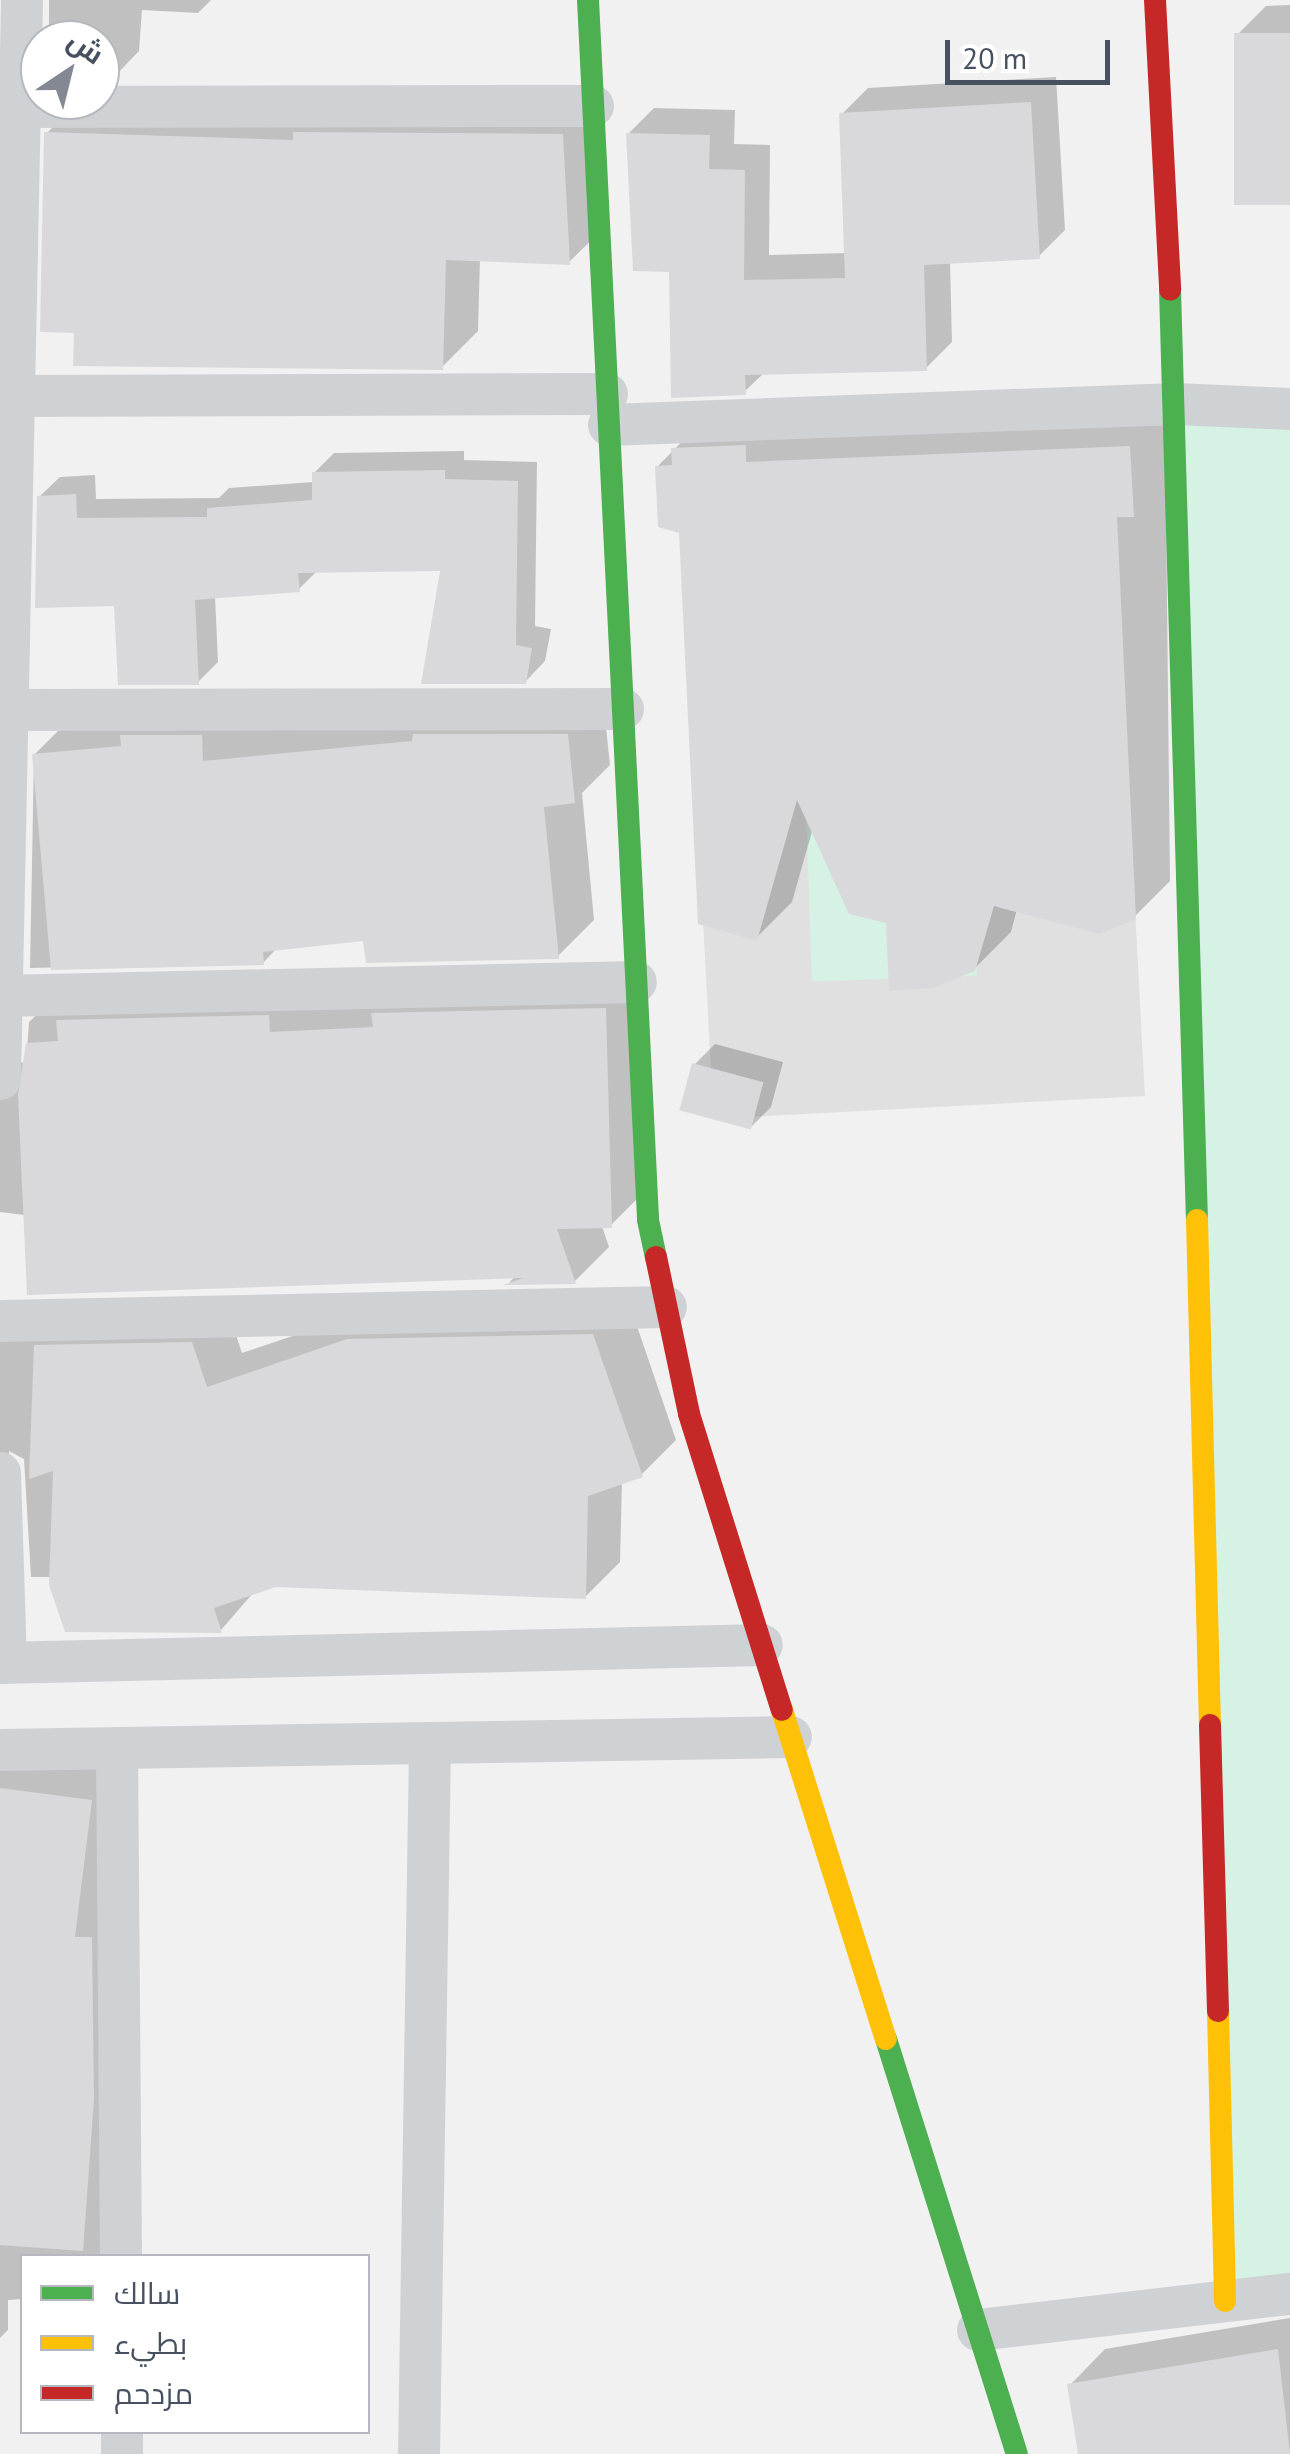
<!DOCTYPE html>
<html>
<head>
<meta charset="utf-8">
<style>
	body { margin:0 }
	#map { position:relative; width:1290px; height:2454px; overflow:hidden; background:#f2f1f1; font-family:"PT Sans",Cairo,sans-serif }
	div>[style] { position:absolute }
	.education>* { inset:0; background:#e0e0e1; transform-origin:0 0 }
	.green>* { inset:0; background:#d5f2e4; transform-origin:0 0 }
	.shadow>* { inset:0; background:#0003 }
	.building>* { inset:0; background:#d9d9db; transform-origin:0 0 }
	.street>* { height:42px; margin:-21px; padding:0 21px; transform-origin:21px; border-radius:21px; background:#cfd2d5 }
	.fast>* { height:22px; margin:-11px; padding:0 11px; transform-origin:11px; border-radius:11px; background:#4caf50 }
	.slow>* { height:22px; margin:-11px; padding:0 11px; transform-origin:11px; border-radius:11px; background:#ffc107 }
	.jam>* { height:22px; margin:-11px; padding:0 11px; transform-origin:11px; border-radius:11px; background:#c62828 }
	span { translate:-50% -50%; white-space:nowrap; text-align:center; line-height:1.15; -webkit-text-stroke:8px #fff; paint-order:stroke }
	.legend { position:absolute; left:20px; top:2254px; width:350px; height:180px; box-sizing:border-box; background:#fff; border:2px solid #b5b9bf; margin:0; padding:12px 18px; list-style:none; font-size:30px; color:#47505f }
	.legend li { display:flex; align-items:center; gap:20px; height:50px }
	.legend b { width:50px; border:2px solid #b5b9bf }
	.north { position:absolute; left:20px; top:20px; width:100px; height:100px; box-sizing:border-box; background:#fff; border:2px solid #b5b9bf; border-radius:50%; rotate:35deg; font-size:28px; font-weight:700; line-height:40px; text-align:center; color:#47505f }
	.north::after { content:''; display:block; margin:auto; width:35px; height:45px; background:#838892; clip-path:polygon(50% 0,100% 100%,50% 72%,0 100%) }
	.scale { position:absolute; left:945px; top:40px; width:165px; height:45px; box-sizing:border-box; border:5px solid #47505f; border-top:0; padding-left:12px; font-size:30px; line-height:35px; white-space:nowrap; color:#47505f; -webkit-text-stroke:8px #fff; paint-order:stroke }
</style>
</head>
<body>
<div id="map">
	<div class="education">
		<i style="left:1111px;top:450px;width:647px;height:432px;rotate:87deg"></i>
	</div>
	<div class="green">
		<i style="clip-path:polygon(1176px 404px,1290px 416px,1290px 2294px,1225px 2301px)"></i>
		<i style="left:967px;top:690px;width:286px;height:165px;rotate:88deg"></i>
	</div>
	<div class="shadow">
		<i style="clip-path:polygon(49px 0,211px 0,198px 13px,142px 10px,139px 51px,112px 79px,100px 79px,100px 40px,49px 40px)"></i>
		<i style="clip-path:polygon(1290px 5px,1290px 203px,1237px 35px,1266px 6px)"></i>
		<i style="clip-path:polygon(1056px 77px,1065px 230px,1039px 256px,950px 261px,952px 342px,926px 368px,765px 372px,744px 392px,672px 270px,628px 134px,654px 108px,735px 110px,734px 144px,770px 145px,769px 255px,847px 253px,842px 114px,868px 88px)"></i>
		<i style="clip-path:polygon(598px 99px,605px 227px,569px 262px,480px 259px,478px 331px,442px 367px,77px 331px,47px 133px,80px 100px)"></i>
		<i style="clip-path:polygon(1165px 411px,1170px 881px,1134px 917px,1017px 909px,1011px 932px,974px 969px,888px 922px,813px 828px,792px 902px,756px 938px,682px 531px,657px 467px,710px 413px)"></i>
		<i style="clip-path:polygon(464px 451px,464px 460px,537px 462px,535px 626px,551px 629px,545px 661px,525px 682px,443px 568px,318px 570px,299px 589px,215px 596px,218px 662px,198px 682px,117px 603px,39px 497px,60px 477px,95px 475px,96px 499px,219px 498px,229px 488px,314px 482px,314px 473px,334px 453px)"></i>
		<i style="clip-path:polygon(603px 699px,610px 765px,582px 793px,594px 920px,558px 956px,365px 938px,278px 947px,263px 963px,30px 968px,34px 755px,70px 719px)"></i>
		<i style="clip-path:polygon(0 731px,13px 1057px,26px 1065px,29px 1022px,64px 987px,639px 974px,645px 1191px,611px 1225px,602px 1226px,609px 1247px,575px 1281px,509px 1283px,515px 1276px,0 1212px)"></i>
		<i style="clip-path:polygon(715px 1044px,783px 1062px,771px 1107px,751px 1127px,695px 1064px)"></i>
		<i style="clip-path:polygon(628px 1300px,676px 1440px,641px 1475px,622px 1482px,620px 1562px,585px 1597px,276px 1585px,254px 1592px,221px 1630px,67px 1630px,49px 1577px,31px 1577px,24px 1459px,9px 1451px,12px 1541px,0 1553px,0 1340px,227px 1308px,242px 1353px,384px 1305px)"></i>
		<i style="clip-path:polygon(0 1756px,120px 1771px,109px 2256px,22px 2256px,22px 2299px,8px 2300px,8px 2330px,0 2338px)"></i>
		<i style="clip-path:polygon(1290px 2318px,1290px 2454px,1081px 2454px,1070px 2385px,1105px 2349px)"></i>
	</div>
	<div class="building">
		<i style="left:1290px;top:33px;width:172px;height:56px;rotate:90deg"></i>
		<i style="clip-path:polygon(1031px 102px,1040px 259px,924px 265px,927px 371px,745px 375px,746px 395px,671px 398px,669px 272px,633px 271px,626px 133px,710px 135px,709px 169px,745px 170px,744px 280px,845px 278px,839px 113px)"></i>
		<i style="clip-path:polygon(44px 132px,293px 140px,293px 132px,563px 134px,570px 265px,446px 260px,443px 370px,73px 366px,74px 333px,40px 332px)"></i>
		<i style="clip-path:polygon(746px 445px,746px 462px,1130px 446px,1134px 517px,1117px 517px,1136px 919px,1099px 934px,994px 906px,975px 971px,933px 988px,889px 991px,886px 923px,849px 914px,797px 800px,757px 941px,698px 924px,679px 533px,658px 527px,655px 466px,672px 465px,671px 448px)"></i>
		<i style="clip-path:polygon(445px 470px,445px 479px,518px 481px,516px 645px,532px 648px,526px 684px,421px 684px,440px 571px,298px 573px,300px 592px,195px 600px,199px 685px,118px 685px,114px 606px,35px 608px,37px 496px,76px 494px,77px 518px,207px 517px,207px 508px,312px 500px,312px 472px)"></i>
		<i style="clip-path:polygon(413px 734px,568px 734px,575px 803px,544px 807px,559px 959px,366px 963px,363px 941px,263px 952px,264px 965px,51px 970px,32px 754px,121px 746px,120px 735px,202px 735px,203px 761px,412px 741px)"></i>
		<i style="clip-path:polygon(606px 1008px,612px 1228px,557px 1229px,576px 1284px,503px 1285px,523px 1278px,27px 1295px,18px 1095px,26px 1043px,58px 1041px,56px 1020px,269px 1015px,270px 1032px,373px 1027px,371px 1013px)"></i>
		<i style="left:692px;top:1063px;width:74px;height:49px;rotate:15deg"></i>
		<i style="clip-path:polygon(593px 1334px,643px 1477px,588px 1496px,586px 1599px,276px 1587px,214px 1608px,222px 1633px,65px 1632px,49px 1585px,53px 1471px,29px 1479px,34px 1345px,192px 1342px,207px 1387px,347px 1339px)"></i>
		<i style="clip-path:polygon(0 1788px,92px 1800px,75px 1937px,92px 1937px,94px 2099px,83px 2251px,0 2245px)"></i>
		<i style="clip-path:polygon(1278px 2349px,1290px 2454px,1078px 2454px,1067px 2384px)"></i>
	</div>
	<div class="street">
		<i style="left:0;top:107px;width:593px;rotate:-0.1deg"></i>
		<i style="left:0;top:396px;width:607px;rotate:-0.19deg"></i>
		<i style="left:609px;top:425px;width:567px;rotate:-2.12deg"></i>
		<i style="left:1176px;top:404px;width:114px;rotate:2.5deg"></i>
		<i style="left:0;top:710px;width:623px;rotate:-0.09deg"></i>
		<i style="left:0;top:996px;width:636px;rotate:-1.26deg"></i>
		<i style="left:0;top:1079px;width:1079px;rotate:-88.83deg"></i>
		<i style="left:0;top:1321px;width:666px;rotate:-1.2deg"></i>
		<i style="left:0;top:1473px;width:190px;rotate:88.2deg"></i>
		<i style="left:0;top:1663px;width:762px;rotate:-1.35deg"></i>
		<i style="left:117px;top:1748px;width:508px;rotate:89.55deg"></i>
		<i style="left:0;top:1750px;width:791px;rotate:-0.94deg"></i>
		<i style="left:978px;top:2330px;width:314px;rotate:-6.6deg"></i>
		<i style="left:122px;top:2432px;width:22px;rotate:90deg"></i>
		<i style="left:419px;top:2454px;width:711px;rotate:-89.11deg"></i>
	</div>
	<div class="fast">
		<i style="left:588px;top:0;width:1221px;rotate:87.18deg"></i>
		<i style="left:648px;top:1220px;width:38px;rotate:78deg"></i>
		<i style="left:1170px;top:290px;width:930px;rotate:88.34deg"></i>
		<i style="left:886px;top:2039px;width:435px;rotate:72.5deg"></i>
	</div>
	<div class="slow">
		<i style="left:1197px;top:1220px;width:505px;rotate:88.53deg"></i>
		<i style="left:782px;top:1710px;width:345px;rotate:72.5deg"></i>
		<i style="left:1218px;top:2011px;width:290px;rotate:88.6deg"></i>
	</div>
	<div class="jam">
		<i style="left:1155px;top:0;width:290px;rotate:87deg"></i>
		<i style="left:656px;top:1257px;width:160px;rotate:78.1deg"></i>
		<i style="left:689px;top:1414px;width:310px;rotate:72.6deg"></i>
		<i style="left:1210px;top:1725px;width:286px;rotate:88.4deg"></i>
	</div>
	<ul class="legend">
	<li><b style="height:12px;background:#4caf50"></b>سالك</li>
	<li><b style="height:12px;background:#ffc107"></b>بطيء</li>
	<li><b style="height:12px;background:#c62828"></b>مزدحم</li>
	</ul>
	<div class="north">ش</div>
	<div class="scale">20 m</div>
</div>
</body>
</html>
